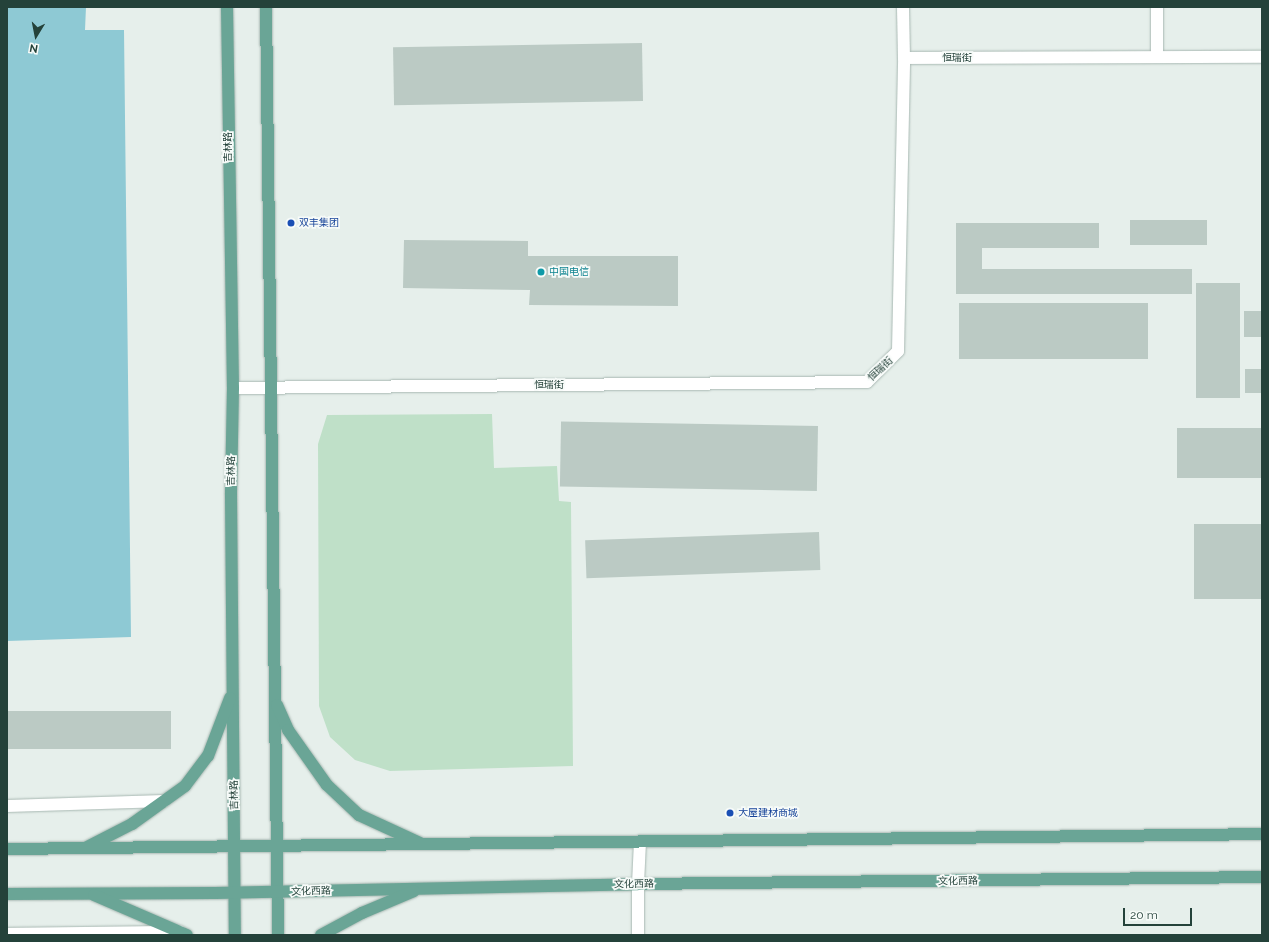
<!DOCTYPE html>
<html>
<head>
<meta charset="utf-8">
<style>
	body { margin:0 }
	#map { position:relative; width:1269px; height:942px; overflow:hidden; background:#e6efeb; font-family:Raleway,"Noto Sans SC",sans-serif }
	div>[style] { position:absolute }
	.green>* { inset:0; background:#bfe0c8 }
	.water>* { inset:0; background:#8ec9d4 }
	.building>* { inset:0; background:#bbcac4; transform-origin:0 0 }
	.roads { filter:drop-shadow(0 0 1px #a8b8b2) drop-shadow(0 0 1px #a8b8b2) }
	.service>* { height:12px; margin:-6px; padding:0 6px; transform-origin:6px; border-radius:6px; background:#fff }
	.minor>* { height:12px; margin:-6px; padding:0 6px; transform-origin:6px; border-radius:6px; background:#fff }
	.primary>* { height:12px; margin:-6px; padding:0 6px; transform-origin:6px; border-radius:6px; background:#6aa596 }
	.dots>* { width:11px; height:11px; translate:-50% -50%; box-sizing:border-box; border:2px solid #f7fbf9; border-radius:50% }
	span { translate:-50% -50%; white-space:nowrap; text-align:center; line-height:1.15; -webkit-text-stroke:3.5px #f7fbf9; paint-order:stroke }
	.street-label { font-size:10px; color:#24423a }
	.transit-label { font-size:10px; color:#164399 }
	.left { translate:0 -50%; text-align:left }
	.culture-label { font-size:10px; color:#0d838f }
	.frame { position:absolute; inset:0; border:8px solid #24423a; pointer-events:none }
	.north { position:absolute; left:16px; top:16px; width:40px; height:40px; -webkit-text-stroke:3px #f7fbf9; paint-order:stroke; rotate:190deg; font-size:11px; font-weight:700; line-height:16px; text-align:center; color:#24423a }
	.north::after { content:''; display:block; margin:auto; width:14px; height:18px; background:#24423a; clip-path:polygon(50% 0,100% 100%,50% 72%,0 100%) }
	.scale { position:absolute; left:1123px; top:908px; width:69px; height:18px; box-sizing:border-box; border:2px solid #24423a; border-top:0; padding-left:5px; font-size:12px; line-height:14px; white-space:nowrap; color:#24423a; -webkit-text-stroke:3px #f7fbf9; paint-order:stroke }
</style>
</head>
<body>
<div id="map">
	<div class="green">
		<i style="clip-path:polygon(492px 414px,494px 468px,557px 466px,559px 501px,571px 502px,573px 766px,390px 771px,355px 760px,330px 737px,319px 706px,318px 444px,327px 415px)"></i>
	</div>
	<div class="water">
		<i style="clip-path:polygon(7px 7px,86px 7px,85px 30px,124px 30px,131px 637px,7px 641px)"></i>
	</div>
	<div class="building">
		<i style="left:642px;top:43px;width:58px;height:249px;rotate:89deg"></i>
		<i style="left:1130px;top:220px;width:77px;height:25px"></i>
		<i style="clip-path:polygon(956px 223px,1099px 223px,1099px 248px,982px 248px,982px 269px,1192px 269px,1192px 294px,956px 294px)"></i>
		<i style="clip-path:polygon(404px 240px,528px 241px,528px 256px,678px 256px,678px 306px,529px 305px,530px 290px,403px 288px)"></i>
		<i style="left:1196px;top:283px;width:44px;height:115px"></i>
		<i style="left:1148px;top:303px;width:56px;height:189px;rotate:90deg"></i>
		<i style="left:1244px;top:311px;width:18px;height:26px"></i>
		<i style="left:1245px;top:369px;width:17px;height:24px"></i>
		<i style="left:818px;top:426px;width:65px;height:257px;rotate:91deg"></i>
		<i style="left:1177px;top:428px;width:85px;height:50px"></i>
		<i style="left:1194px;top:524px;width:68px;height:75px"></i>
		<i style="left:819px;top:532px;width:38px;height:234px;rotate:88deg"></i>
		<i style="left:171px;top:711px;width:38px;height:164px;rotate:90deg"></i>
	</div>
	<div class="roads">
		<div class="service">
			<i style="left:7px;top:806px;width:157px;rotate:-1.8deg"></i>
			<i style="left:7px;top:934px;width:173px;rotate:-0.7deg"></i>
		</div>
		<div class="minor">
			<i style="left:903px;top:7px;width:51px;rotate:88.9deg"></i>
			<i style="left:1157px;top:57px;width:50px;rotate:-90deg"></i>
			<i style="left:233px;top:388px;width:634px;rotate:-0.54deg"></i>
			<i style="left:867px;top:382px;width:44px;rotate:-45deg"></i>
			<i style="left:898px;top:351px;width:293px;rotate:-88.8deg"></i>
			<i style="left:904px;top:58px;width:358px;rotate:-0.2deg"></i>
			<i style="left:638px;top:935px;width:51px;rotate:-90deg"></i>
			<i style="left:638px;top:884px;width:42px;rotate:-87.3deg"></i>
		</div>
		<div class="primary">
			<i style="left:227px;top:7px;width:381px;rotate:89.1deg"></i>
			<i style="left:233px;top:388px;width:107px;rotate:91.1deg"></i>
			<i style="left:231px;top:495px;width:440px;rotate:89.5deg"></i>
			<i style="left:266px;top:7px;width:928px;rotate:89.26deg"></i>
			<i style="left:277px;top:705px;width:27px;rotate:66deg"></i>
			<i style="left:288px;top:730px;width:67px;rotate:54.7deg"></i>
			<i style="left:327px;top:785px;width:44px;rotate:43.2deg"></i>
			<i style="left:359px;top:815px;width:67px;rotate:24.7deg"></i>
			<i style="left:87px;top:847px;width:51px;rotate:-27.1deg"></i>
			<i style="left:132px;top:824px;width:65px;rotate:-35.6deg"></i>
			<i style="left:185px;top:786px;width:38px;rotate:-53deg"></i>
			<i style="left:208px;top:756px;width:62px;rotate:-69.2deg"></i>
			<i style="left:7px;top:849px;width:1255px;rotate:-0.68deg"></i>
			<i style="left:7px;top:894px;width:208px;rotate:-0.3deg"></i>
			<i style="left:215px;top:893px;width:423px;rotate:-1.2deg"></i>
			<i style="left:638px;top:884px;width:624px;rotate:-0.64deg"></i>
			<i style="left:94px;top:895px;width:101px;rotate:23.3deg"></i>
			<i style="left:321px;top:935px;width:47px;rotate:-28.2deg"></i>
			<i style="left:362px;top:913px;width:56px;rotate:-22.9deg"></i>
		</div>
	</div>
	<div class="dots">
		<i style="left:291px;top:223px;background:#1a4fb4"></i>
		<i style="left:541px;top:272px;background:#0f9aa8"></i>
		<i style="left:730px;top:813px;background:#1a4fb4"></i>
	</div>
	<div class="street-label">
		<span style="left:957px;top:58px">恒瑞街</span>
		<span style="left:228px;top:147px;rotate:-90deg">吉林路</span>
		<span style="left:880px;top:369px;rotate:-43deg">恒瑞街</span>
		<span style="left:549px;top:385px">恒瑞街</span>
		<span style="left:231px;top:471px;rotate:-89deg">吉林路</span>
		<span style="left:234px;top:795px;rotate:-91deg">吉林路</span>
		<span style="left:958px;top:881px;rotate:-1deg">文化西路</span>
		<span style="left:634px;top:884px;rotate:-1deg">文化西路</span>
		<span style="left:311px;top:891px;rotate:-2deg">文化西路</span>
	</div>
	<div class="transit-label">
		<span class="left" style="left:299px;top:223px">双丰集团</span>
		<span class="left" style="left:738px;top:813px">大屋建材商城</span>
	</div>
	<div class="culture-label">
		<span class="left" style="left:549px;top:272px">中国电信</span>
	</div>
	<div class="frame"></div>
	<div class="north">N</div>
	<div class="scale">20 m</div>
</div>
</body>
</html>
